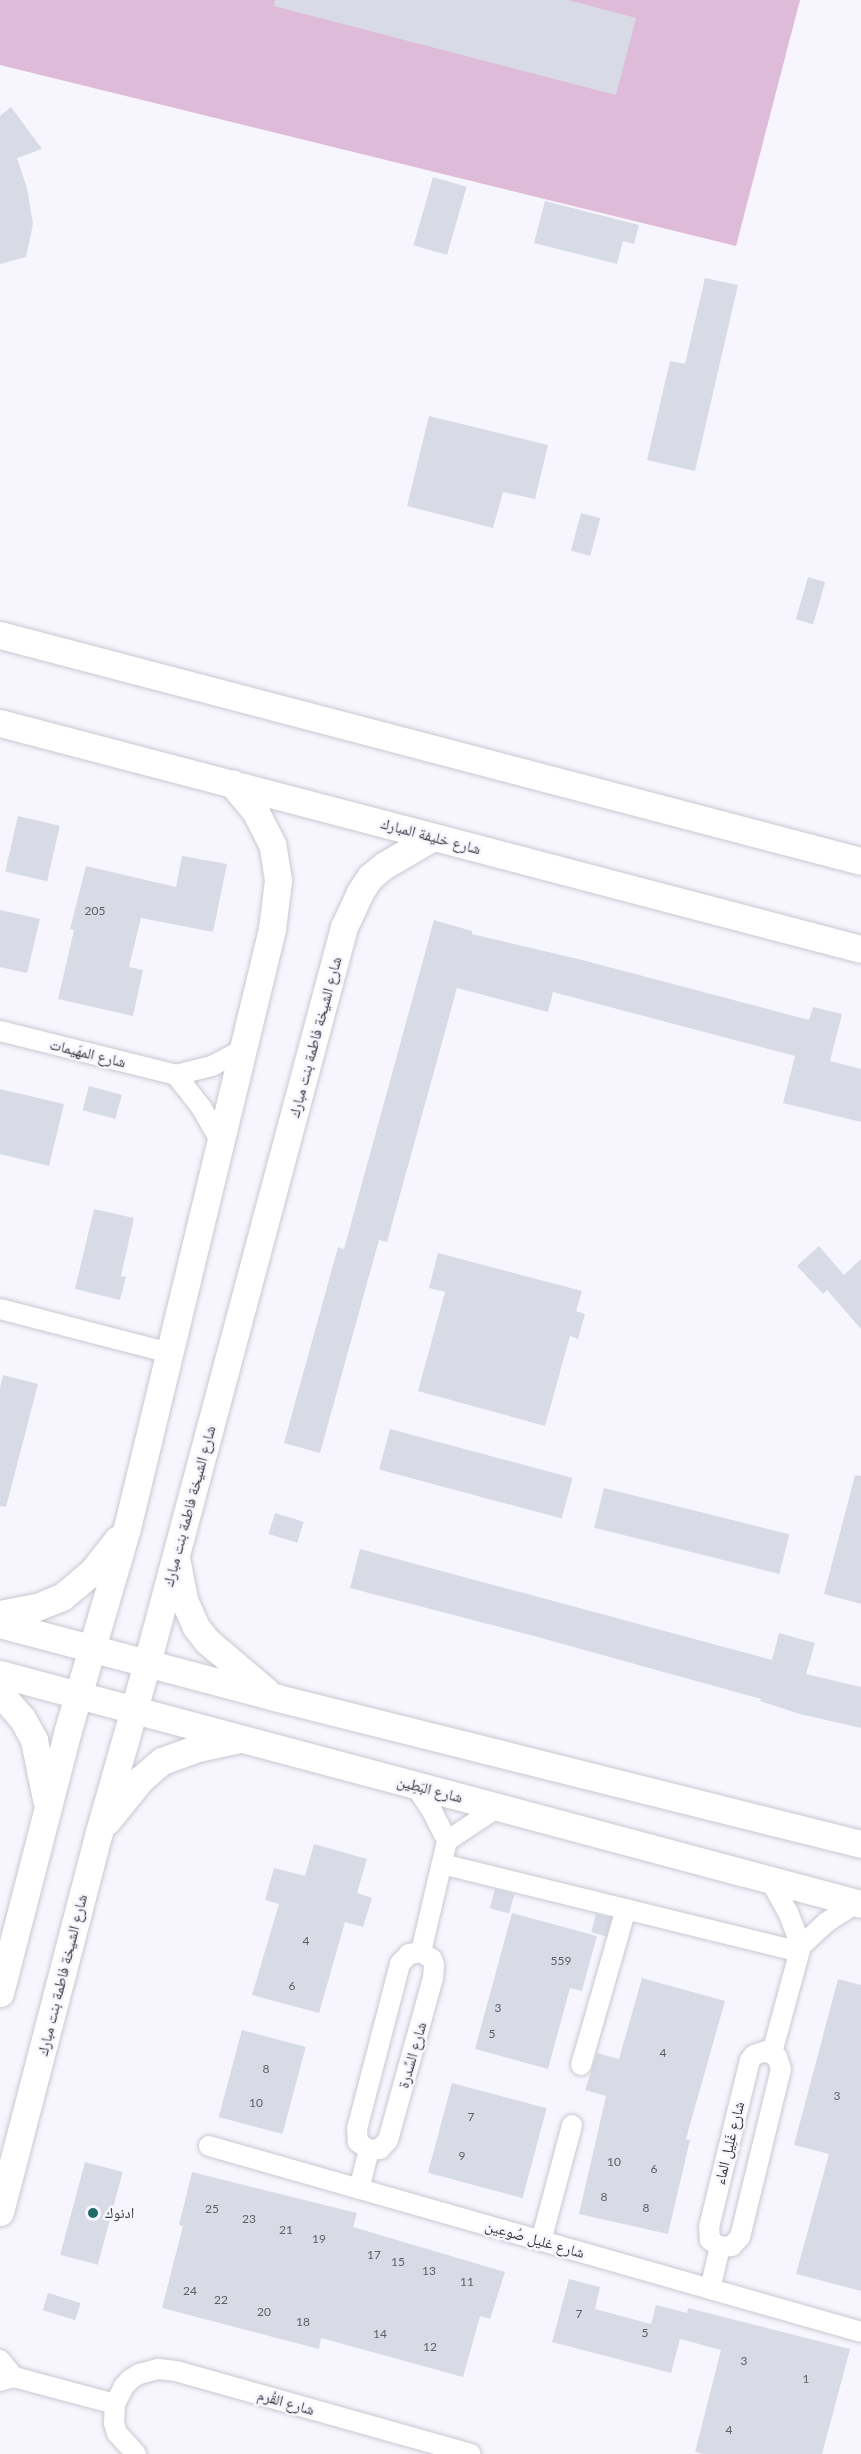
<!DOCTYPE html>
<html>
<head>
<meta charset="utf-8">
<style>
	body { margin:0 }
	#map { position:relative; width:861px; height:2454px; overflow:hidden; background:#f7f6fe; font-family:Lato,"Noto Naskh Arabic",sans-serif }
	div>[style] { position:absolute }
	.green>* { inset:0; background:#debbd9 }
	.building>* { inset:0; background:#d8dbe5; transform-origin:0 0 }
	.roads { filter:drop-shadow(0 0 2px #c9c8d2) drop-shadow(0 0 2px #c9c8d2) }
	.minor>* { height:20px; margin:-10px; padding:0 10px; transform-origin:10px; border-radius:10px; background:#fff }
	.secondary>* { height:27px; margin:-13.5px; padding:0 13.5px; transform-origin:13.5px; border-radius:13.5px; background:#fff }
	.dots>* { width:16px; height:16px; translate:-50% -50%; box-sizing:border-box; border:3px solid #f7f6fe; border-radius:50% }
	span { translate:-50% -50%; white-space:nowrap; text-align:center; line-height:1.15; -webkit-text-stroke:5px #f7f6fe; paint-order:stroke }
	.number-label { font-size:12px; color:#5e5e64 }
	.number-label span { -webkit-text-stroke-width:0 }
	.street-label { font-size:15px; color:#363539 }
	.poi-label { font-size:15px; color:#363539 }
	.left { translate:0 -50%; text-align:left }
</style>
</head>
<body>
<div id="map">
	<div class="green">
		<i style="clip-path:polygon(0 0,800px 0,736px 246px,0 65px)"></i>
	</div>
	<div class="building">
		<i style="clip-path:polygon(275px 0,568px 0,636px 18px,616px 95px,274px 6px)"></i>
		<i style="clip-path:polygon(11px 107px,42px 149px,17px 158px,27px 188px,33px 224px,26px 257px,0 264px,0 116px)"></i>
		<i style="left:433px;top:177px;width:35px;height:71px;rotate:16deg"></i>
		<i style="clip-path:polygon(545px 201px,639px 225px,634px 244px,623px 241px,617px 264px,534px 243px)"></i>
		<i style="clip-path:polygon(705px 278px,738px 285px,695px 471px,647px 460px,670px 361px,685px 364px)"></i>
		<i style="clip-path:polygon(429px 416px,548px 445px,535px 499px,503px 492px,493px 528px,407px 506px)"></i>
		<i style="left:581px;top:513px;width:20px;height:39px;rotate:15deg"></i>
		<i style="left:808px;top:577px;width:18px;height:44px;rotate:16deg"></i>
		<i style="left:18px;top:816px;width:43px;height:57px;rotate:13deg"></i>
		<i style="clip-path:polygon(182px 856px,227px 864px,213px 932px,141px 918px,129px 967px,143px 970px,133px 1016px,58px 999px,74px 930px,70px 929px,86px 866px,176px 887px)"></i>
		<i style="clip-path:polygon(0 910px,40px 919px,27px 973px,0 967px)"></i>
		<i style="clip-path:polygon(434px 920px,472px 931px,472px 934px,582px 960px,809px 1020px,813px 1007px,842px 1014px,830px 1061px,861px 1069px,861px 1122px,783px 1103px,795px 1056px,553px 992px,548px 1012px,457px 988px,387px 1242px,379px 1240px,320px 1453px,284px 1443px,338px 1247px,344px 1249px)"></i>
		<i style="left:89px;top:1086px;width:34px;height:25px;rotate:15deg"></i>
		<i style="clip-path:polygon(0 1089px,64px 1104px,49px 1166px,0 1154px)"></i>
		<i style="clip-path:polygon(94px 1209px,134px 1218px,121px 1276px,126px 1277px,120px 1300px,75px 1289px)"></i>
		<i style="clip-path:polygon(819px 1246px,844px 1275px,861px 1259px,861px 1329px,827px 1290px,823px 1294px,797px 1266px)"></i>
		<i style="clip-path:polygon(438px 1253px,582px 1291px,576px 1311px,585px 1314px,578px 1339px,570px 1336px,545px 1426px,418px 1391px,445px 1292px,429px 1288px)"></i>
		<i style="clip-path:polygon(3px 1375px,38px 1384px,6px 1507px,0 1506px,0 1388px)"></i>
		<i style="left:390px;top:1429px;width:189px;height:42px;rotate:15deg"></i>
		<i style="clip-path:polygon(855px 1475px,861px 1476px,861px 1604px,824px 1594px)"></i>
		<i style="left:604px;top:1488px;width:191px;height:41px;rotate:14deg"></i>
		<i style="left:275px;top:1513px;width:30px;height:22px;rotate:17deg"></i>
		<i style="clip-path:polygon(360px 1549px,772px 1660px,779px 1633px,815px 1643px,806px 1674px,861px 1687px,861px 1728px,800px 1714px,760px 1701px,761px 1699px,534px 1636px,350px 1588px)"></i>
		<i style="clip-path:polygon(314px 1844px,367px 1859px,357px 1893px,372px 1898px,363px 1927px,345px 1922px,319px 2013px,252px 1995px,279px 1904px,265px 1900px,274px 1868px,305px 1876px)"></i>
		<i style="left:495px;top:1889px;width:20px;height:20px;rotate:15deg"></i>
		<i style="clip-path:polygon(512px 1913px,597px 1936px,582px 1991px,570px 1988px,548px 2069px,475px 2049px)"></i>
		<i style="left:596px;top:1914px;width:16px;height:19px;rotate:15deg"></i>
		<i style="clip-path:polygon(642px 1978px,725px 2001px,686px 2139px,690px 2140px,668px 2234px,579px 2214px,606px 2096px,585px 2090px,597px 2053px,619px 2059px)"></i>
		<i style="clip-path:polygon(838px 1979px,861px 1985px,861px 2291px,796px 2274px,829px 2154px,794px 2145px)"></i>
		<i style="left:242px;top:2030px;width:66px;height:90px;rotate:15deg"></i>
		<i style="left:452px;top:2083px;width:98px;height:93px;rotate:15deg"></i>
		<i style="left:85px;top:2162px;width:39px;height:96px;rotate:15deg"></i>
		<i style="clip-path:polygon(192px 2172px,357px 2213px,353px 2227px,505px 2272px,490px 2319px,480px 2316px,463px 2377px,321px 2338px,319px 2349px,162px 2308px,183px 2226px,179px 2225px)"></i>
		<i style="clip-path:polygon(569px 2279px,600px 2287px,595px 2309px,651px 2324px,656px 2305px,687px 2313px,688px 2308px,850px 2349px,822px 2454px,704px 2454px,695px 2452px,721px 2350px,680px 2339px,671px 2373px,552px 2342px)"></i>
		<i style="left:48px;top:2293px;width:34px;height:18px;rotate:17deg"></i>
	</div>
	<div class="roads">
		<div class="minor">
			<i style="left:0;top:1031px;width:181px;rotate:14deg"></i>
			<i style="left:176px;top:1075px;width:37px;rotate:-14deg"></i>
			<i style="left:212px;top:1066px;width:36px;rotate:-28deg"></i>
			<i style="left:176px;top:1075px;width:41px;rotate:52deg"></i>
			<i style="left:201px;top:1107px;width:40px;rotate:60.3deg"></i>
			<i style="left:0;top:1309px;width:176px;rotate:14.5deg"></i>
			<i style="left:415px;top:1785px;width:33px;rotate:57deg"></i>
			<i style="left:433px;top:1813px;width:31px;rotate:63deg"></i>
			<i style="left:447px;top:1841px;width:114px;rotate:103.2deg"></i>
			<i style="left:447px;top:1841px;width:61px;rotate:-33.7deg"></i>
			<i style="left:442px;top:1864px;width:368px;rotate:13.8deg"></i>
			<i style="left:770px;top:1880px;width:37px;rotate:61deg"></i>
			<i style="left:788px;top:1912px;width:36px;rotate:69deg"></i>
			<i style="left:421px;top:1952px;width:13px;rotate:32deg"></i>
			<i style="left:432px;top:1959px;width:6px;rotate:72deg"></i>
			<i style="left:434px;top:1965px;width:13px;rotate:94deg"></i>
			<i style="left:433px;top:1978px;width:168px;rotate:105.5deg"></i>
			<i style="left:388px;top:2140px;width:12px;rotate:132deg"></i>
			<i style="left:380px;top:2149px;width:11px;rotate:175deg"></i>
			<i style="left:369px;top:2150px;width:14px;rotate:-144deg"></i>
			<i style="left:358px;top:2142px;width:13px;rotate:-94deg"></i>
			<i style="left:357px;top:2129px;width:171px;rotate:-75.4deg"></i>
			<i style="left:400px;top:1964px;width:13px;rotate:-48deg"></i>
			<i style="left:409px;top:1954px;width:12px;rotate:-9deg"></i>
			<i style="left:766px;top:2051px;width:13px;rotate:29deg"></i>
			<i style="left:777px;top:2057px;width:13px;rotate:72deg"></i>
			<i style="left:781px;top:2069px;width:173px;rotate:103.7deg"></i>
			<i style="left:740px;top:2237px;width:12px;rotate:132deg"></i>
			<i style="left:732px;top:2246px;width:12px;rotate:175deg"></i>
			<i style="left:720px;top:2247px;width:12px;rotate:-145deg"></i>
			<i style="left:710px;top:2240px;width:13px;rotate:-94deg"></i>
			<i style="left:709px;top:2227px;width:172px;rotate:-76.2deg"></i>
			<i style="left:750px;top:2060px;width:6px;rotate:-51deg"></i>
			<i style="left:754px;top:2055px;width:13px;rotate:-18deg"></i>
			<i style="left:772px;top:2053px;width:111px;rotate:-74.8deg"></i>
			<i style="left:801px;top:1946px;width:35px;rotate:-43deg"></i>
			<i style="left:827px;top:1922px;width:35px;rotate:-33deg"></i>
			<i style="left:581px;top:2065px;width:162px;rotate:-73.9deg"></i>
			<i style="left:209px;top:2146px;width:678px;rotate:15.92deg"></i>
			<i style="left:359px;top:2189px;width:40px;rotate:-75.6deg"></i>
			<i style="left:541px;top:2241px;width:120px;rotate:-75deg"></i>
			<i style="left:710px;top:2289px;width:43px;rotate:-76.6deg"></i>
			<i style="left:0;top:2360px;width:22px;rotate:51deg"></i>
			<i style="left:0;top:2381px;width:15px;rotate:-16deg"></i>
			<i style="left:14px;top:2377px;width:105px;rotate:15deg"></i>
			<i style="left:136px;top:2454px;width:28px;rotate:-132deg"></i>
			<i style="left:117px;top:2433px;width:10px;rotate:-107deg"></i>
			<i style="left:114px;top:2423px;width:19px;rotate:-87deg"></i>
			<i style="left:115px;top:2404px;width:20px;rotate:-63deg"></i>
			<i style="left:124px;top:2386px;width:10px;rotate:-45deg"></i>
			<i style="left:131px;top:2379px;width:9px;rotate:-32deg"></i>
			<i style="left:139px;top:2374px;width:20px;rotate:-15deg"></i>
			<i style="left:158px;top:2369px;width:18px;rotate:6deg"></i>
			<i style="left:176px;top:2371px;width:306px;rotate:15.7deg"></i>
		</div>
		<div class="secondary">
			<i style="left:0;top:635px;width:890px;rotate:14.71deg"></i>
			<i style="left:0;top:723px;width:890px;rotate:14.71deg"></i>
			<i style="left:177px;top:1563px;width:38px;rotate:79deg"></i>
			<i style="left:184px;top:1600px;width:30px;rotate:66deg"></i>
			<i style="left:196px;top:1627px;width:18px;rotate:52deg"></i>
			<i style="left:207px;top:1641px;width:77px;rotate:40.3deg"></i>
			<i style="left:0;top:1614px;width:38px;rotate:-11deg"></i>
			<i style="left:37px;top:1607px;width:27px;rotate:-22deg"></i>
			<i style="left:62px;top:1597px;width:39px;rotate:-40deg"></i>
			<i style="left:92px;top:1572px;width:41px;rotate:-52deg"></i>
			<i style="left:0;top:1624px;width:284px;rotate:14.9deg"></i>
			<i style="left:274px;top:1697px;width:605px;rotate:14.06deg"></i>
			<i style="left:0;top:1674px;width:891px;rotate:14.96deg"></i>
			<i style="left:0;top:1693px;width:33px;rotate:49deg"></i>
			<i style="left:22px;top:1718px;width:25px;rotate:61deg"></i>
			<i style="left:34px;top:1740px;width:60px;rotate:78.5deg"></i>
			<i style="left:107px;top:1821px;width:54px;rotate:-51deg"></i>
			<i style="left:141px;top:1779px;width:28px;rotate:-41deg"></i>
			<i style="left:162px;top:1761px;width:38px;rotate:-20deg"></i>
			<i style="left:198px;top:1748px;width:39px;rotate:-12deg"></i>
			<i style="left:0;top:1993px;width:272px;rotate:-75.5deg"></i>
			<i style="left:68px;top:1730px;width:210px;rotate:-73.7deg"></i>
			<i style="left:127px;top:1528px;width:616px;rotate:-76.39deg"></i>
			<i style="left:272px;top:929px;width:49px;rotate:-83deg"></i>
			<i style="left:278px;top:880px;width:36px;rotate:-99deg"></i>
			<i style="left:272px;top:844px;width:36px;rotate:-117deg"></i>
			<i style="left:256px;top:812px;width:38px;rotate:-130deg"></i>
			<i style="left:0;top:2212px;width:393px;rotate:-75.4deg"></i>
			<i style="left:99px;top:1832px;width:176px;rotate:-74.1deg"></i>
			<i style="left:147px;top:1663px;width:762px;rotate:-75.02deg"></i>
			<i style="left:344px;top:927px;width:38px;rotate:-65deg"></i>
			<i style="left:360px;top:892px;width:18px;rotate:-56deg"></i>
			<i style="left:370px;top:877px;width:19px;rotate:-39deg"></i>
			<i style="left:385px;top:865px;width:56px;rotate:-30.3deg"></i>
		</div>
	</div>
	<div class="dots">
		<i style="left:93px;top:2213px;background:#206c69"></i>
	</div>
	<div class="number-label">
		<span style="left:95px;top:911px">205</span>
		<span style="left:306px;top:1941px">4</span>
		<span style="left:561px;top:1961px">559</span>
		<span style="left:292px;top:1986px">6</span>
		<span style="left:498px;top:2008px">3</span>
		<span style="left:492px;top:2034px">5</span>
		<span style="left:663px;top:2053px">4</span>
		<span style="left:266px;top:2069px">8</span>
		<span style="left:837px;top:2096px">3</span>
		<span style="left:256px;top:2103px">10</span>
		<span style="left:471px;top:2117px">7</span>
		<span style="left:462px;top:2156px">9</span>
		<span style="left:614px;top:2162px">10</span>
		<span style="left:654px;top:2169px">6</span>
		<span style="left:604px;top:2197px">8</span>
		<span style="left:646px;top:2208px">8</span>
		<span style="left:212px;top:2209px">25</span>
		<span style="left:249px;top:2219px">23</span>
		<span style="left:286px;top:2230px">21</span>
		<span style="left:319px;top:2239px">19</span>
		<span style="left:374px;top:2255px">17</span>
		<span style="left:398px;top:2262px">15</span>
		<span style="left:429px;top:2271px">13</span>
		<span style="left:467px;top:2282px">11</span>
		<span style="left:190px;top:2291px">24</span>
		<span style="left:221px;top:2300px">22</span>
		<span style="left:264px;top:2312px">20</span>
		<span style="left:579px;top:2314px">7</span>
		<span style="left:303px;top:2322px">18</span>
		<span style="left:645px;top:2333px">5</span>
		<span style="left:380px;top:2334px">14</span>
		<span style="left:430px;top:2347px">12</span>
		<span style="left:744px;top:2361px">3</span>
		<span style="left:806px;top:2379px">1</span>
		<span style="left:729px;top:2430px">4</span>
	</div>
	<div class="street-label">
		<span style="left:431px;top:836px;rotate:15deg">شارع خليفة المبارك</span>
		<span style="left:315px;top:1037px;rotate:-75deg">شارع الشيخة فاطمة بنت مبارك</span>
		<span style="left:88px;top:1053px;rotate:14deg">شارع المهَيمات</span>
		<span style="left:189px;top:1506px;rotate:-75deg">شارع الشيخة فاطمة بنت مبارك</span>
		<span style="left:430px;top:1789px;rotate:15deg">شارع البَطِين</span>
		<span style="left:62px;top:1975px;rotate:-76deg">شارع الشيخة فاطمة بنت مبارك</span>
		<span style="left:412px;top:2055px;rotate:-74deg">شارع السِّدرة</span>
		<span style="left:729px;top:2143px;rotate:-76deg">شارع غَلِيل الماء</span>
		<span style="left:535px;top:2239px;rotate:16deg">شارع غليل صُوعِين</span>
		<span style="left:286px;top:2402px;rotate:16deg">شارع القُرم</span>
	</div>
	<div class="poi-label">
		<span class="left" style="left:105px;top:2213px">ادنوك</span>
	</div>
</div>
</body>
</html>
